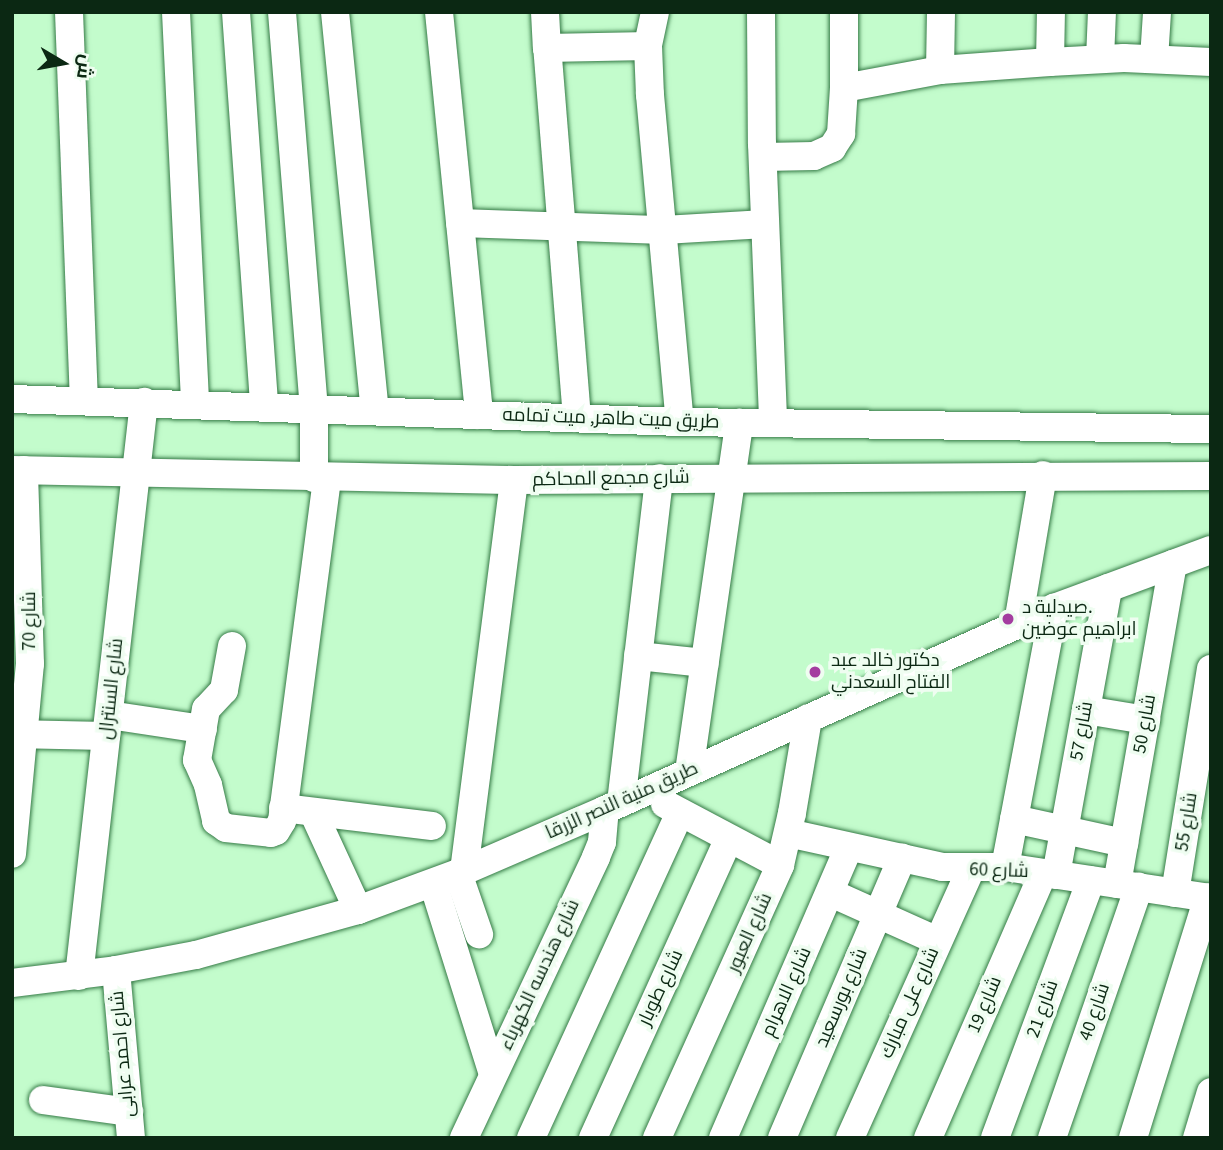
<!DOCTYPE html>
<html>
<head>
<meta charset="utf-8">
<style>
	body { margin:0 }
	#map { position:relative; width:1223px; height:1150px; overflow:hidden; background:#c3fccc; font-family:"Source Sans 3",Cairo,sans-serif }
	div>[style] { position:absolute }
	.roads { filter:drop-shadow(0 0 2px #357b46) drop-shadow(0 0 2px #357b46) }
	.minor>* { height:28px; margin:-14px; padding:0 14px; transform-origin:14px; border-radius:14px; background:#fff }
	.dots>* { width:19px; height:19px; translate:-50% -50%; box-sizing:border-box; border:4px solid #effdf1; border-radius:50% }
	span { translate:-50% -50%; white-space:nowrap; text-align:center; line-height:1.15; -webkit-text-stroke:7px #effdf1; paint-order:stroke }
	.street-label { font-size:19px; color:#0b2813 }
	.poi-label { font-size:19px; color:#0b2813 }
	.left { translate:0 -50%; text-align:left }
	.frame { position:absolute; inset:0; border:14px solid #0b2813; pointer-events:none }
	.north { position:absolute; left:28px; top:28px; width:70px; height:70px; -webkit-text-stroke:5px #effdf1; paint-order:stroke; rotate:100deg; font-size:19px; font-weight:700; line-height:28px; text-align:center; color:#0b2813 }
	.north::after { content:''; display:block; margin:auto; width:24px; height:32px; background:#0b2813; clip-path:polygon(50% 0,100% 100%,50% 72%,0 100%) }
</style>
</head>
<body>
<div id="map">
	<div class="roads">
		<div class="minor">
			<i style="left:69px;top:12px;width:388px;rotate:87.8deg"></i>
			<i style="left:176px;top:12px;width:392px;rotate:87.2deg"></i>
			<i style="left:236px;top:12px;width:396px;rotate:85.9deg"></i>
			<i style="left:282px;top:12px;width:397px;rotate:85.4deg"></i>
			<i style="left:314px;top:408px;width:70px;rotate:90deg"></i>
			<i style="left:335px;top:12px;width:401px;rotate:84.3deg"></i>
			<i style="left:439px;top:12px;width:405px;rotate:84.3deg"></i>
			<i style="left:545px;top:12px;width:36px;rotate:87deg"></i>
			<i style="left:655px;top:12px;width:35px;rotate:102deg"></i>
			<i style="left:648px;top:46px;width:49px;rotate:87.7deg"></i>
			<i style="left:650px;top:95px;width:328px;rotate:84.8deg"></i>
			<i style="left:761px;top:12px;width:132px;rotate:89.6deg"></i>
			<i style="left:762px;top:144px;width:279px;rotate:87.7deg"></i>
			<i style="left:1100px;top:59px;width:47px;rotate:-87.6deg"></i>
			<i style="left:1154px;top:59px;width:47px;rotate:-86.3deg"></i>
			<i style="left:1050px;top:62px;width:50px;rotate:-88.9deg"></i>
			<i style="left:940px;top:70px;width:58px;rotate:-89deg"></i>
			<i style="left:844px;top:88px;width:76px;rotate:-90deg"></i>
			<i style="left:763px;top:157px;width:51px;rotate:-1.1deg"></i>
			<i style="left:814px;top:156px;width:20px;rotate:-24deg"></i>
			<i style="left:832px;top:148px;width:17px;rotate:-57deg"></i>
			<i style="left:841px;top:134px;width:46px;rotate:-86.3deg"></i>
			<i style="left:844px;top:88px;width:98px;rotate:-10.6deg"></i>
			<i style="left:940px;top:70px;width:110px;rotate:-4.2deg"></i>
			<i style="left:1050px;top:62px;width:74px;rotate:-3.1deg"></i>
			<i style="left:1124px;top:58px;width:87px;rotate:2.6deg"></i>
			<i style="left:460px;top:223px;width:204px;rotate:2deg"></i>
			<i style="left:664px;top:230px;width:101px;rotate:-3.4deg"></i>
			<i style="left:12px;top:399px;width:668px;rotate:1.97deg"></i>
			<i style="left:680px;top:422px;width:531px;rotate:0.76deg"></i>
			<i style="left:577px;top:418px;width:371px;rotate:-94.6deg"></i>
			<i style="left:547px;top:48px;width:101px;rotate:-1.1deg"></i>
			<i style="left:12px;top:470px;width:502px;rotate:1.14deg"></i>
			<i style="left:514px;top:480px;width:697px;rotate:-0.33deg"></i>
			<i style="left:1018px;top:623px;width:150px;rotate:-80.4deg"></i>
			<i style="left:232px;top:646px;width:45px;rotate:100.3deg"></i>
			<i style="left:224px;top:690px;width:26px;rotate:133deg"></i>
			<i style="left:206px;top:709px;width:52px;rotate:100deg"></i>
			<i style="left:197px;top:760px;width:27px;rotate:66deg"></i>
			<i style="left:208px;top:785px;width:37px;rotate:77deg"></i>
			<i style="left:216px;top:821px;width:12px;rotate:35deg"></i>
			<i style="left:226px;top:828px;width:45px;rotate:6.3deg"></i>
			<i style="left:271px;top:833px;width:5px;rotate:-22deg"></i>
			<i style="left:276px;top:831px;width:12px;rotate:-59deg"></i>
			<i style="left:282px;top:821px;width:346px;rotate:-82.5deg"></i>
			<i style="left:638px;top:656px;width:67px;rotate:6deg"></i>
			<i style="left:1086px;top:710px;width:61px;rotate:9.5deg"></i>
			<i style="left:109px;top:715px;width:95px;rotate:8.5deg"></i>
			<i style="left:12px;top:734px;width:94px;rotate:1.2deg"></i>
			<i style="left:689px;top:772px;width:353px;rotate:-81.8deg"></i>
			<i style="left:621px;top:803px;width:327px;rotate:-83.3deg"></i>
			<i style="left:665px;top:804px;width:130px;rotate:27.9deg"></i>
			<i style="left:283px;top:808px;width:150px;rotate:6.9deg"></i>
			<i style="left:313px;top:812px;width:108px;rotate:65.3deg"></i>
			<i style="left:1014px;top:819px;width:113px;rotate:12.3deg"></i>
			<i style="left:788px;top:833px;width:158px;rotate:12.4deg"></i>
			<i style="left:942px;top:867px;width:63px"></i>
			<i style="left:1005px;top:867px;width:208px;rotate:8.6deg"></i>
			<i style="left:12px;top:854px;width:191px;rotate:-84.6deg"></i>
			<i style="left:30px;top:664px;width:194px;rotate:-91.8deg"></i>
			<i style="left:1005px;top:867px;width:264px;rotate:-79.3deg"></i>
			<i style="left:464px;top:871px;width:394px;rotate:-82.7deg"></i>
			<i style="left:458px;top:873px;width:65px;rotate:71deg"></i>
			<i style="left:1056px;top:875px;width:292px;rotate:-79.7deg"></i>
			<i style="left:433px;top:883px;width:200px;rotate:72.6deg"></i>
			<i style="left:1117px;top:884px;width:325px;rotate:-80.1deg"></i>
			<i style="left:831px;top:893px;width:117px;rotate:24.2deg"></i>
			<i style="left:1175px;top:893px;width:227px;rotate:-80.9deg"></i>
			<i style="left:116px;top:970px;width:169px;rotate:84.9deg"></i>
			<i style="left:79px;top:976px;width:578px;rotate:-83.54deg"></i>
			<i style="left:12px;top:983px;width:105px;rotate:-7.1deg"></i>
			<i style="left:116px;top:970px;width:81px;rotate:-10.6deg"></i>
			<i style="left:196px;top:955px;width:168px;rotate:-15.5deg"></i>
			<i style="left:358px;top:910px;width:113px;rotate:-20.2deg"></i>
			<i style="left:464px;top:871px;width:154px;rotate:-23.4deg"></i>
			<i style="left:605px;top:810px;width:492px;rotate:-24.2deg"></i>
			<i style="left:1054px;top:608px;width:167px;rotate:-20.3deg"></i>
			<i style="left:43px;top:1100px;width:87px;rotate:7.9deg"></i>
			<i style="left:464px;top:1138px;width:310px;rotate:-64.8deg"></i>
			<i style="left:596px;top:857px;width:16px;rotate:-68deg"></i>
			<i style="left:602px;top:842px;width:32px;rotate:-85deg"></i>
			<i style="left:531px;top:1138px;width:358px;rotate:-65.4deg"></i>
			<i style="left:593px;top:1138px;width:329px;rotate:-65.6deg"></i>
			<i style="left:657px;top:1138px;width:299px;rotate:-65.7deg"></i>
			<i style="left:780px;top:865px;width:53px;rotate:-77deg"></i>
			<i style="left:792px;top:813px;width:96px;rotate:-80.4deg"></i>
			<i style="left:723px;top:1138px;width:317px;rotate:-66.6deg"></i>
			<i style="left:782px;top:1138px;width:305px;rotate:-66.8deg"></i>
			<i style="left:850px;top:1138px;width:295px;rotate:-65.8deg"></i>
			<i style="left:928px;top:1138px;width:289px;rotate:-66.5deg"></i>
			<i style="left:995px;top:1138px;width:275px;rotate:-69.6deg"></i>
			<i style="left:1052px;top:1138px;width:266px;rotate:-70.9deg"></i>
			<i style="left:1133px;top:1138px;width:252px;rotate:-72.7deg"></i>
			<i style="left:1197px;top:1138px;width:48px;rotate:-73.1deg"></i>
		</div>
	</div>
	<div class="dots">
		<i style="left:1008px;top:619px;background:#a43da0"></i>
		<i style="left:815px;top:672px;background:#a43da0"></i>
	</div>
	<div class="street-label">
		<span style="left:611px;top:419px;rotate:2deg">طريق ميت طاهر, ميت تمامه</span>
		<span style="left:611px;top:479px;rotate:-1deg">شارع مجمع المحاكم</span>
		<span style="left:30px;top:621px;rotate:-90deg">شارع 70</span>
		<span style="left:112px;top:689px;rotate:-84deg">شارع السنترال</span>
		<span style="left:1145px;top:724px;rotate:-80deg">شارع 50</span>
		<span style="left:1082px;top:731px;rotate:-80deg">شارع 57</span>
		<span style="left:622px;top:801px;rotate:-24deg">طريق منية النصر الزرقا</span>
		<span style="left:1187px;top:822px;rotate:-81deg">شارع 55</span>
		<span style="left:999px;top:871px;rotate:2deg">شارع 60</span>
		<span style="left:750px;top:933px;rotate:-66deg">شارع العبور</span>
		<span style="left:540px;top:975px;rotate:-65deg">شارع هندسه الكهرباء</span>
		<span style="left:661px;top:988px;rotate:-65deg">شارع طوبار</span>
		<span style="left:787px;top:992px;rotate:-66deg">شارع الاهرام</span>
		<span style="left:842px;top:998px;rotate:-67deg">شارع بورسعيد</span>
		<span style="left:910px;top:1003px;rotate:-66deg">شارع على مبارك</span>
		<span style="left:985px;top:1005px;rotate:-67deg">شارع 19</span>
		<span style="left:1043px;top:1009px;rotate:-70deg">شارع 21</span>
		<span style="left:1095px;top:1012px;rotate:-71deg">شارع 40</span>
		<span style="left:123px;top:1054px;rotate:-95deg">شارع احمد عرابى</span>
	</div>
	<div class="poi-label">
		<span class="left" style="left:1022px;top:619px">صيدلية د.<br>ابراهيم عوضين</span>
		<span class="left" style="left:831px;top:672px">دكتور خالد عبد<br>الفتاح السعدني</span>
	</div>
	<div class="frame"></div>
	<div class="north">ش</div>
</div>
</body>
</html>
